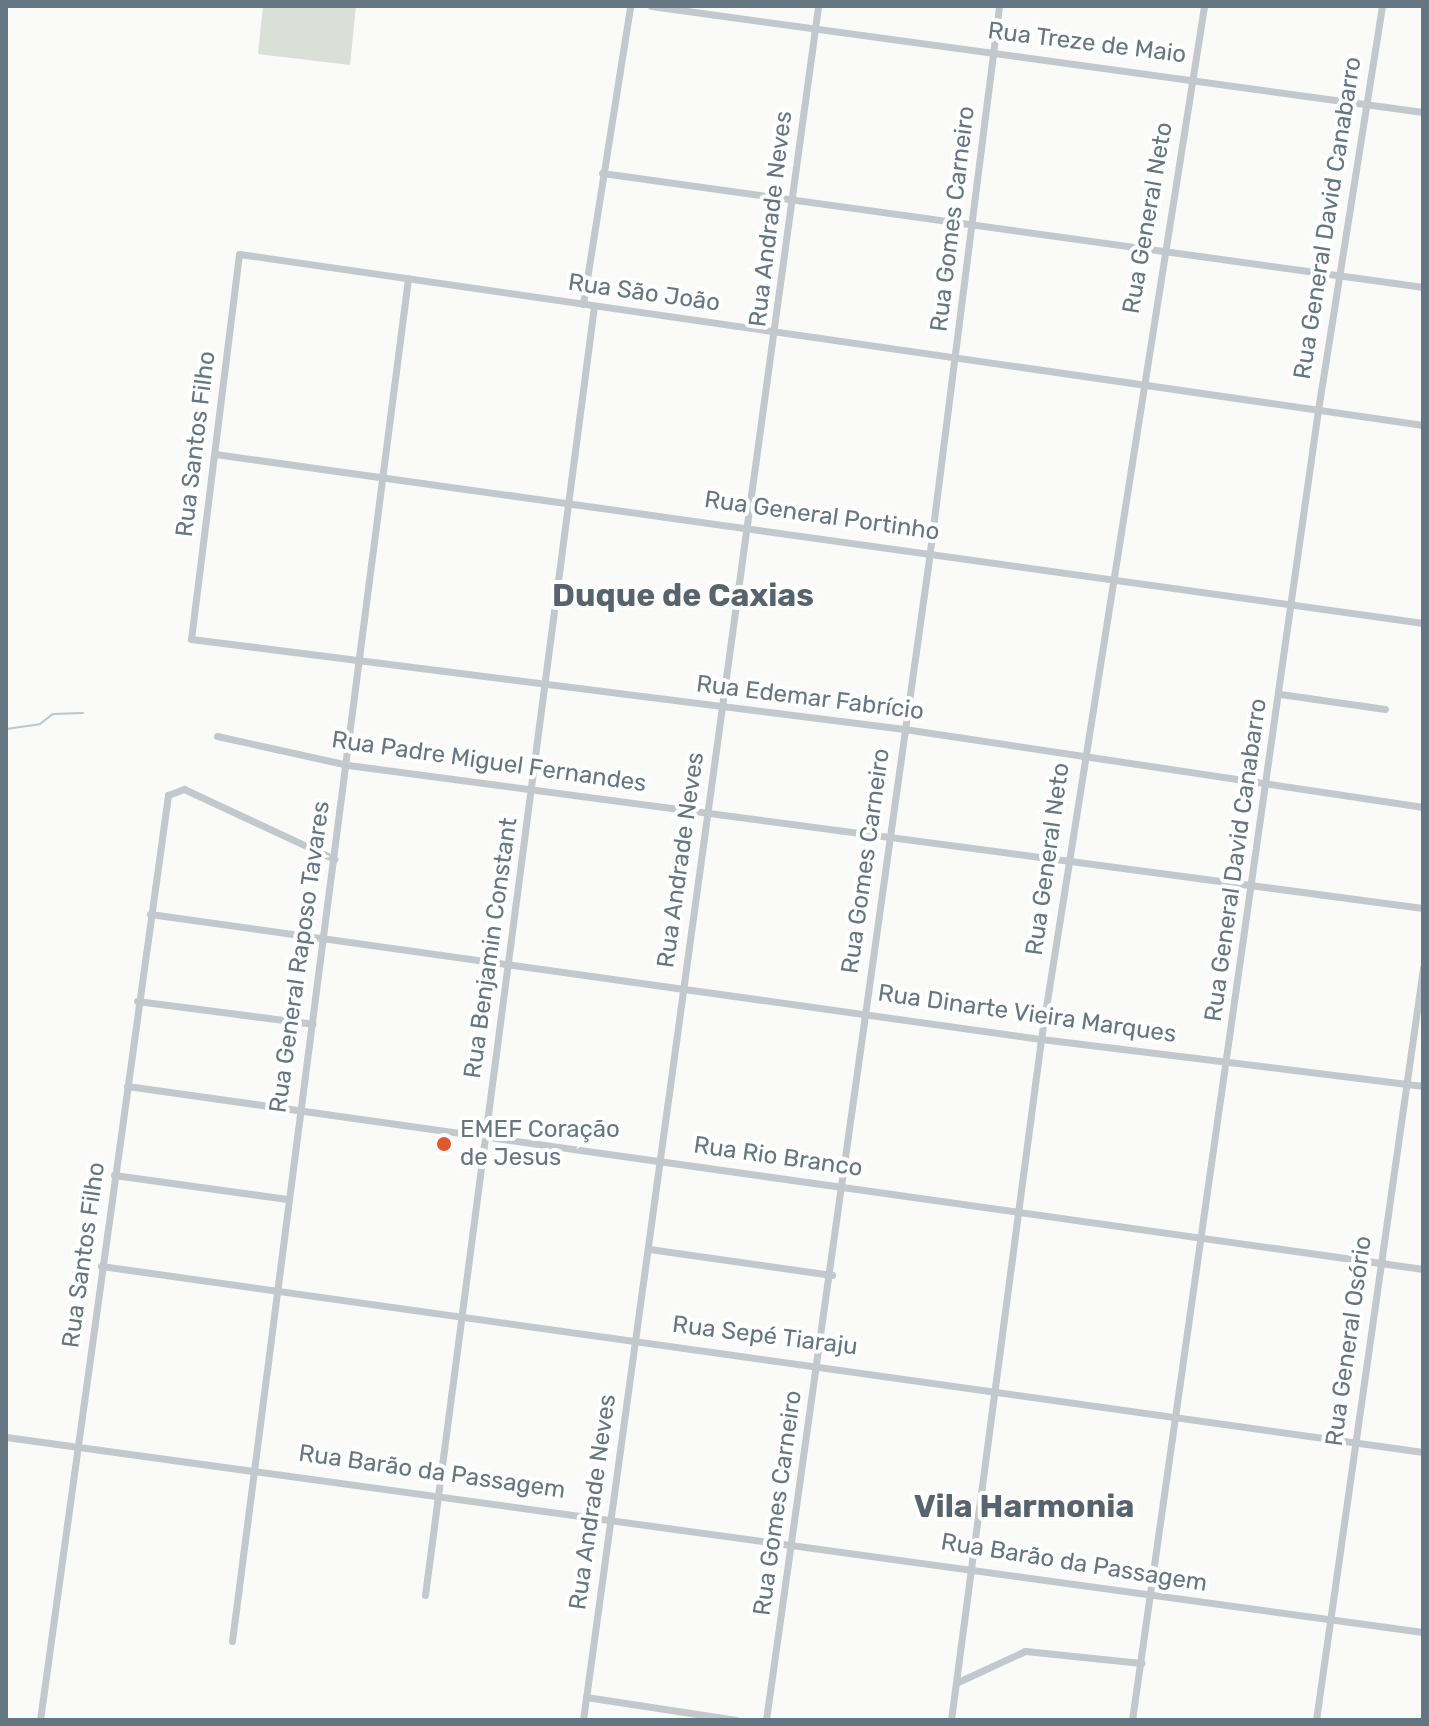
<!DOCTYPE html>
<html>
<head>
<meta charset="utf-8">
<style>
	body { margin:0 }
	#map { position:relative; width:1429px; height:1726px; overflow:hidden; background:#fafaf8; font-family:Rubik,sans-serif }
	div>[style] { position:absolute }
	.green>* { inset:0; background:#dadfd7 }
	.stream>* { height:2px; margin:-1px; padding:0 1px; transform-origin:1px; border-radius:1px; background:#bbc7cb }
	.street>* { height:7px; margin:-3.5px; padding:0 3.5px; transform-origin:3.5px; border-radius:3.5px; background:#c3c8cc }
	.dots>* { width:22px; height:22px; translate:-50% -50%; box-sizing:border-box; border:4px solid #fff; border-radius:50% }
	span { translate:-50% -50%; white-space:nowrap; text-align:center; line-height:1.15; -webkit-text-stroke:8px #fff; paint-order:stroke }
	.street-label { font-size:24px; color:#657683 }
	.poi-label { font-size:24px; color:#657683 }
	.left { translate:0 -50%; text-align:left }
	.district-label { font-size:32px; color:#57646e; font-weight:700 }
	.frame { position:absolute; inset:0; border:8px solid #657683; pointer-events:none }
</style>
</head>
<body>
<div id="map">
	<div class="green">
		<i style="clip-path:polygon(263px 6px,356px 6px,350px 65px,258px 54px)"></i>
	</div>
	<div class="stream">
		<i style="left:6px;top:729px;width:34px;rotate:-8deg"></i>
		<i style="left:40px;top:724px;width:16px;rotate:-38deg"></i>
		<i style="left:53px;top:714px;width:30px;rotate:-2deg"></i>
	</div>
	<div class="street">
		<i style="left:651px;top:6px;width:779px;rotate:7.82deg"></i>
		<i style="left:602px;top:173px;width:829px;rotate:7.91deg"></i>
		<i style="left:583px;top:304px;width:302px;rotate:-81deg"></i>
		<i style="left:1423px;top:425px;width:1196px;rotate:-171.78deg"></i>
		<i style="left:239px;top:254px;width:388px;rotate:97.1deg"></i>
		<i style="left:191px;top:639px;width:719px;rotate:7.19deg"></i>
		<i style="left:904px;top:729px;width:525px;rotate:8.55deg"></i>
		<i style="left:215px;top:454px;width:1220px;rotate:7.96deg"></i>
		<i style="left:1280px;top:694px;width:106px;rotate:8.1deg"></i>
		<i style="left:217px;top:736px;width:134px;rotate:12.5deg"></i>
		<i style="left:348px;top:765px;width:1084px;rotate:7.58deg"></i>
		<i style="left:150px;top:914px;width:900px;rotate:7.99deg"></i>
		<i style="left:1041px;top:1039px;width:385px;rotate:7deg"></i>
		<i style="left:137px;top:1001px;width:177px;rotate:7.4deg"></i>
		<i style="left:127px;top:1086px;width:1309px;rotate:8.04deg"></i>
		<i style="left:114px;top:1175px;width:175px;rotate:7.9deg"></i>
		<i style="left:649px;top:1249px;width:185px;rotate:8.1deg"></i>
		<i style="left:101px;top:1266px;width:1335px;rotate:8.01deg"></i>
		<i style="left:6px;top:1437px;width:1430px;rotate:7.84deg"></i>
		<i style="left:425px;top:1595px;width:1300px;rotate:-82.53deg"></i>
		<i style="left:232px;top:1641px;width:1374px;rotate:-82.64deg"></i>
		<i style="left:958px;top:1682px;width:74px;rotate:-24.8deg"></i>
		<i style="left:1025px;top:1651px;width:117px;rotate:5.9deg"></i>
		<i style="left:586px;top:1697px;width:152px;rotate:8.7deg"></i>
		<i style="left:40px;top:1720px;width:934px;rotate:-82.12deg"></i>
		<i style="left:168px;top:795px;width:17px;rotate:-21deg"></i>
		<i style="left:184px;top:789px;width:166px;rotate:25deg"></i>
		<i style="left:583px;top:1720px;width:1730px;rotate:-82.19deg"></i>
		<i style="left:766px;top:1720px;width:1180px;rotate:-82.01deg"></i>
		<i style="left:930px;top:551px;width:549px;rotate:-82.78deg"></i>
		<i style="left:951px;top:1720px;width:687px;rotate:-82.47deg"></i>
		<i style="left:1041px;top:1039px;width:1046px;rotate:-81.03deg"></i>
		<i style="left:1132px;top:1720px;width:1323px;rotate:-81.92deg"></i>
		<i style="left:1318px;top:410px;width:409px;rotate:-81deg"></i>
		<i style="left:1316px;top:1720px;width:760px;rotate:-81.9deg"></i>
	</div>
	<div class="dots">
		<i style="left:444px;top:1144px;background:#e4572e"></i>
	</div>
	<div class="street-label">
		<span style="left:1087px;top:43px;rotate:7deg">Rua Treze de Maio</span>
		<span style="left:1148px;top:218px;rotate:-80deg">Rua General Neto</span>
		<span style="left:1328px;top:218px;rotate:-81deg">Rua General David Canabarro</span>
		<span style="left:771px;top:219px;rotate:-83deg">Rua Andrade Neves</span>
		<span style="left:953px;top:219px;rotate:-83deg">Rua Gomes Carneiro</span>
		<span style="left:644px;top:293px;rotate:8deg">Rua São João</span>
		<span style="left:196px;top:444px;rotate:-83deg">Rua Santos Filho</span>
		<span style="left:822px;top:516px;rotate:8deg">Rua General Portinho</span>
		<span style="left:810px;top:698px;rotate:7deg">Rua Edemar Fabrício</span>
		<span style="left:489px;top:762px;rotate:8deg">Rua Padre Miguel Fernandes</span>
		<span style="left:1048px;top:859px;rotate:-82deg">Rua General Neto</span>
		<span style="left:681px;top:860px;rotate:-82deg">Rua Andrade Neves</span>
		<span style="left:1236px;top:860px;rotate:-82deg">Rua General David Canabarro</span>
		<span style="left:866px;top:861px;rotate:-82deg">Rua Gomes Carneiro</span>
		<span style="left:491px;top:948px;rotate:-82deg">Rua Benjamin Constant</span>
		<span style="left:300px;top:957px;rotate:-82deg">Rua General Raposo Tavares</span>
		<span style="left:1027px;top:1014px;rotate:8deg">Rua Dinarte Vieira Marques</span>
		<span style="left:778px;top:1157px;rotate:8deg">Rua Rio Branco</span>
		<span style="left:84px;top:1255px;rotate:-82deg">Rua Santos Filho</span>
		<span style="left:765px;top:1336px;rotate:7deg">Rua Sepé Tiaraju</span>
		<span style="left:1349px;top:1341px;rotate:-82deg">Rua General Osório</span>
		<span style="left:432px;top:1472px;rotate:8deg">Rua Barão da Passagem</span>
		<span style="left:593px;top:1502px;rotate:-82deg">Rua Andrade Neves</span>
		<span style="left:778px;top:1503px;rotate:-82deg">Rua Gomes Carneiro</span>
		<span style="left:1074px;top:1563px;rotate:9deg">Rua Barão da Passagem</span>
	</div>
	<div class="poi-label">
		<span class="left" style="left:460px;top:1144px">EMEF Coração<br>de Jesus</span>
	</div>
	<div class="district-label">
		<span style="left:683px;top:595px">Duque de Caxias</span>
		<span style="left:1024px;top:1506px">Vila Harmonia</span>
	</div>
	<div class="frame"></div>
</div>
</body>
</html>
